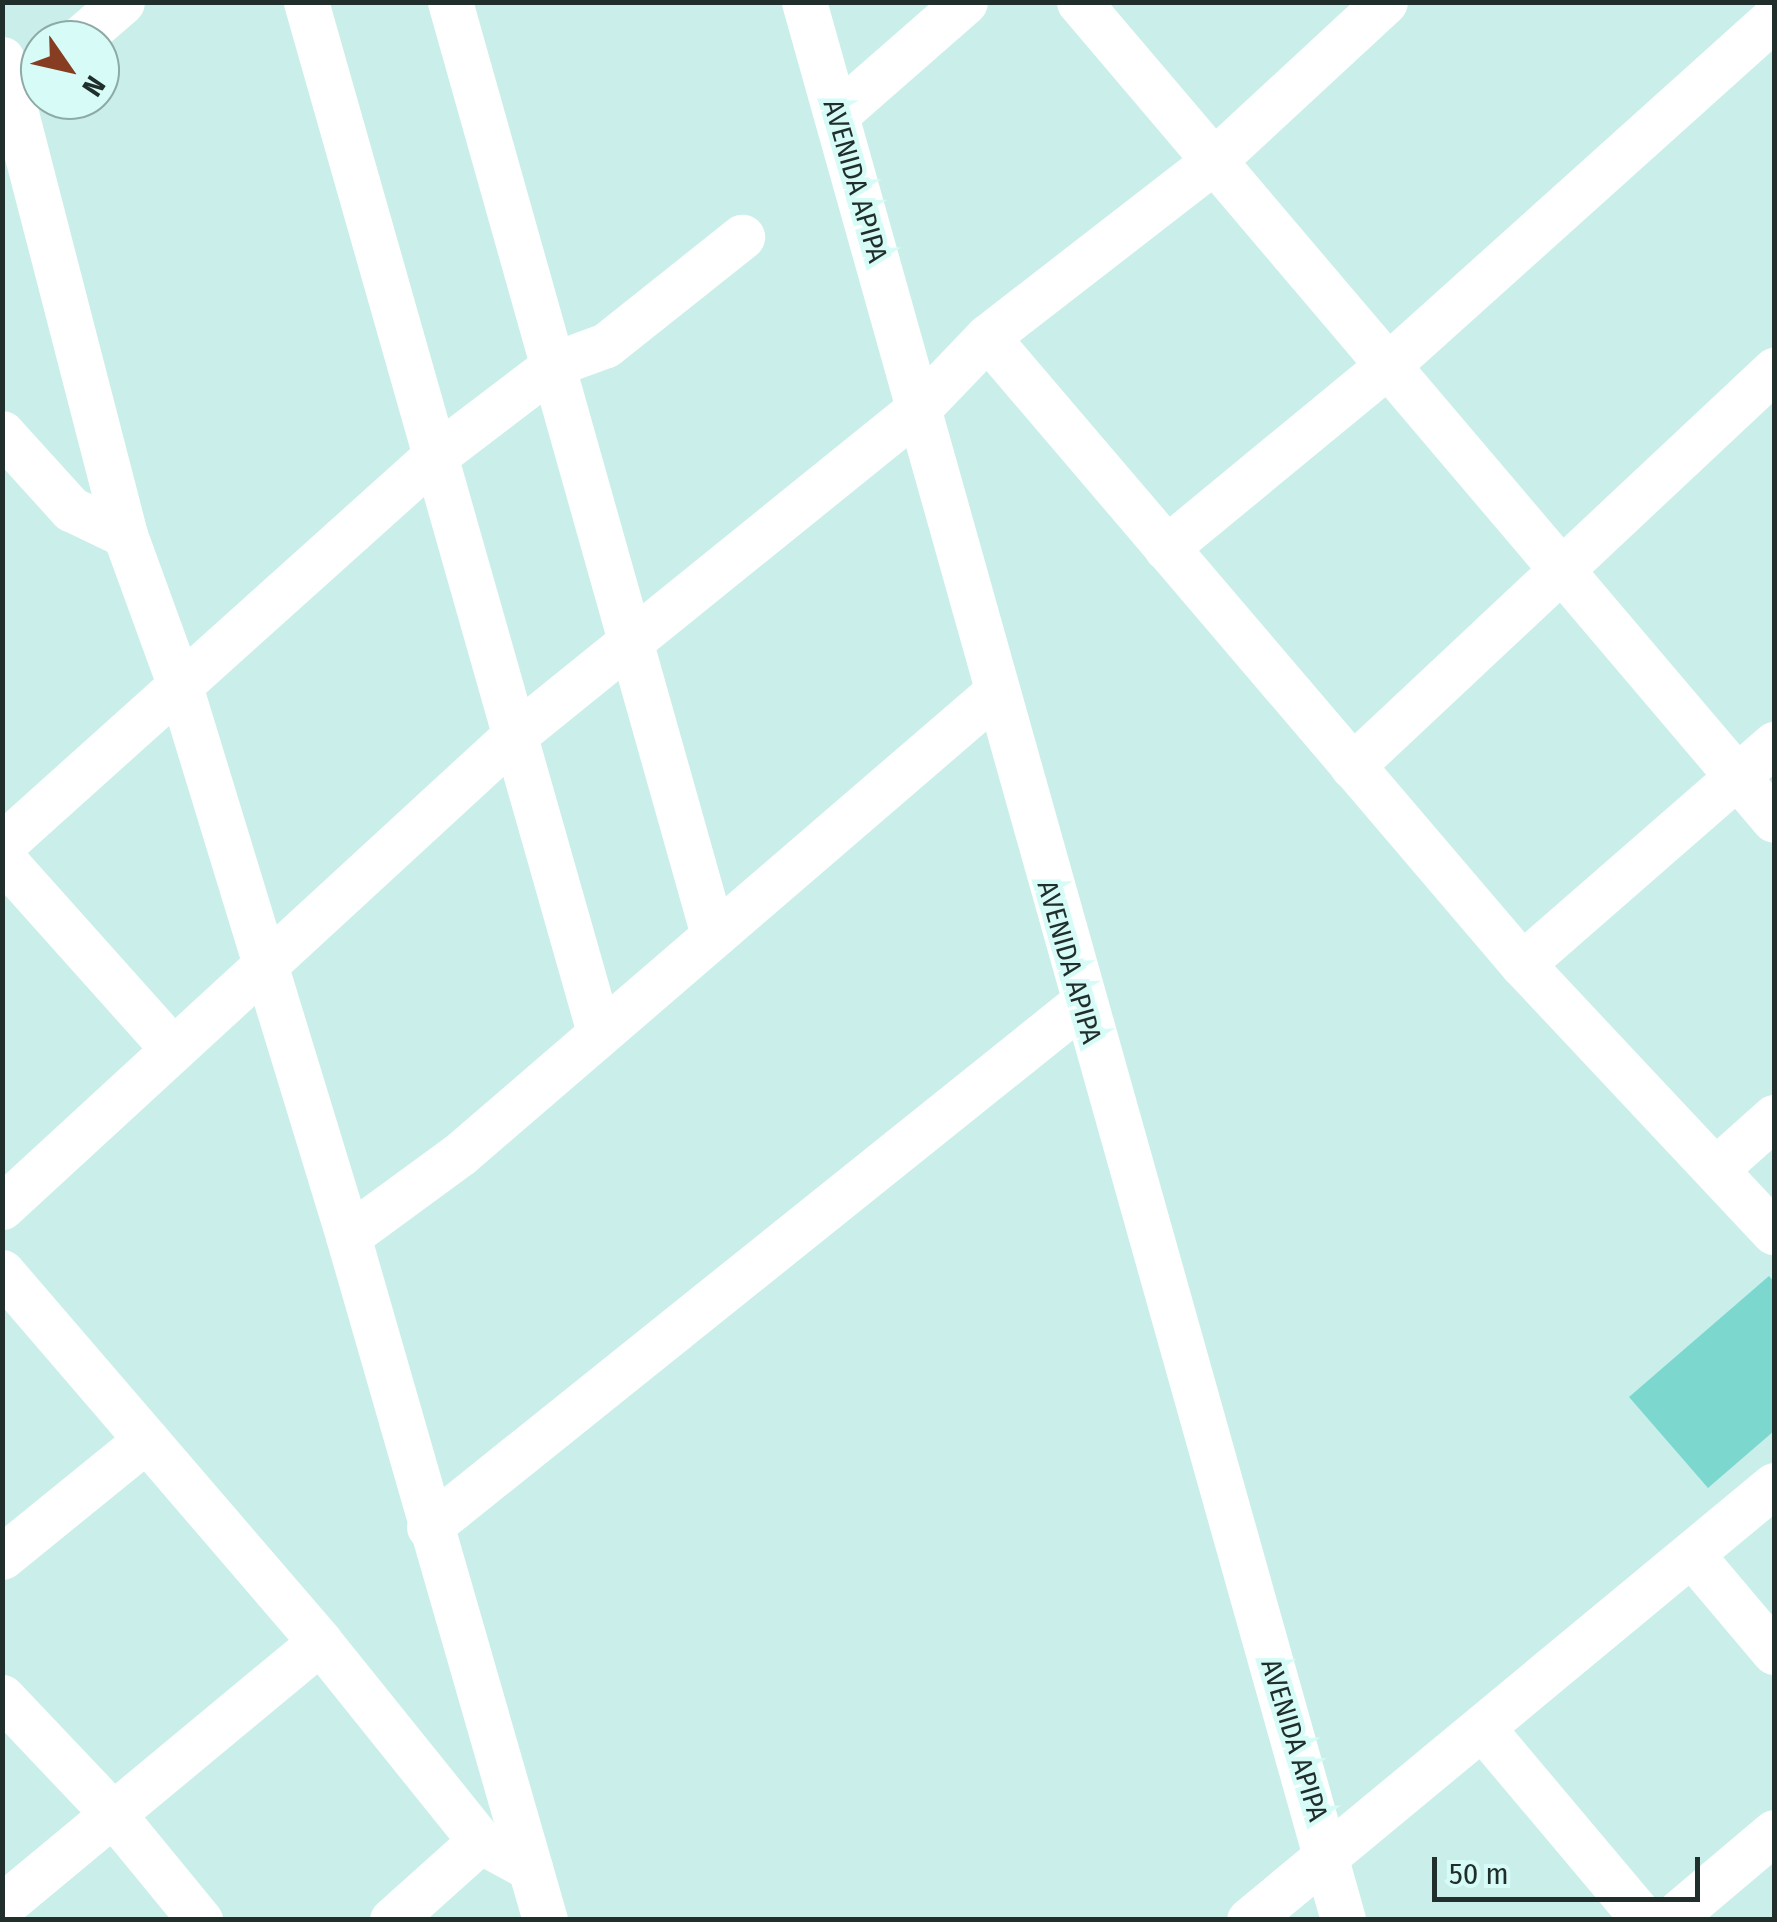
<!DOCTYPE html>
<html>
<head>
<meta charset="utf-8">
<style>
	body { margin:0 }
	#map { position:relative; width:1777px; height:1922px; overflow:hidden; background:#caefea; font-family:"Fira Sans Condensed",sans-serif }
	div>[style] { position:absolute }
	.green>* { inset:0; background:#7cd8cf }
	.minor>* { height:45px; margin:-22.5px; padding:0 22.5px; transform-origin:22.5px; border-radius:22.5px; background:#fff }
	span { translate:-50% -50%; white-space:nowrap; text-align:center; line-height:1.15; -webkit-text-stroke:9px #d7fcf8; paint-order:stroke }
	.street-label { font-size:28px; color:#202e2c }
	.frame { position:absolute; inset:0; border:5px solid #202e2c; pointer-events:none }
	.north { position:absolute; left:20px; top:20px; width:100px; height:100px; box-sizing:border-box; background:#d7fcf8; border:2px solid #8eaaa6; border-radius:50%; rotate:124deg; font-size:28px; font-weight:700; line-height:40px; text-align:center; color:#202e2c }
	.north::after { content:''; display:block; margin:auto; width:35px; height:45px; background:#863d21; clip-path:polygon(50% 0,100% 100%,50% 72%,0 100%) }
	.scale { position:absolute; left:1432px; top:1857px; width:268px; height:45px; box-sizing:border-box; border:5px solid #202e2c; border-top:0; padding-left:12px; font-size:30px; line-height:35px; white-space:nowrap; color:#202e2c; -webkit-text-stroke:8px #d7fcf8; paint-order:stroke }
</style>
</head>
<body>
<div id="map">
	<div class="green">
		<i style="clip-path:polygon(1769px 1276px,1774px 1282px,1774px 1431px,1708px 1488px,1629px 1397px)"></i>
	</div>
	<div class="minor">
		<i style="left:306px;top:2px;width:1071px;rotate:74.12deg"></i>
		<i style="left:450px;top:2px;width:965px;rotate:74.25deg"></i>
		<i style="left:804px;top:2px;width:1992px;rotate:74.3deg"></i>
		<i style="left:1079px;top:2px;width:1073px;rotate:49.65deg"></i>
		<i style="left:78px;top:40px;width:58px;rotate:-40.8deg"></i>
		<i style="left:2px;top:59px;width:492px;rotate:75.5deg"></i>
		<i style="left:125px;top:535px;width:161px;rotate:70deg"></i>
		<i style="left:180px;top:686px;width:575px;rotate:73.01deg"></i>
		<i style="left:348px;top:1236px;width:712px;rotate:73.93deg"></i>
		<i style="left:837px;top:114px;width:170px;rotate:-41.2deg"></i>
		<i style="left:987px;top:337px;width:824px;rotate:49.53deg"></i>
		<i style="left:1522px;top:964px;width:368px;rotate:46.8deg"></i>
		<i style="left:2px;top:433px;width:103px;rotate:47.8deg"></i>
		<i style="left:71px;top:509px;width:60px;rotate:25.7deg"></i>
		<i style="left:1166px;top:548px;width:286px;rotate:-39.5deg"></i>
		<i style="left:1387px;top:366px;width:520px;rotate:-41.96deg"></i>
		<i style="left:1352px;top:766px;width:579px;rotate:-43.18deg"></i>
		<i style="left:2px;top:845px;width:582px;rotate:-41.94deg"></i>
		<i style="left:435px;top:456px;width:153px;rotate:-37.3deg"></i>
		<i style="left:557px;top:363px;width:52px;rotate:-20.2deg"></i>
		<i style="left:606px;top:345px;width:174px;rotate:-38.5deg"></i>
		<i style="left:2px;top:858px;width:256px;rotate:48.2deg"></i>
		<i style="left:1522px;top:964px;width:335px;rotate:-41.1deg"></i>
		<i style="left:1718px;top:1167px;width:75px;rotate:-41.8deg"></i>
		<i style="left:2px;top:1207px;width:699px;rotate:-42.62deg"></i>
		<i style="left:516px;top:734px;width:517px;rotate:-38.95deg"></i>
		<i style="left:918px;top:409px;width:100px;rotate:-46.2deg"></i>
		<i style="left:987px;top:337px;width:284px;rotate:-37.8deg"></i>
		<i style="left:1211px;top:163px;width:237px;rotate:-42.8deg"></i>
		<i style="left:348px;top:1236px;width:139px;rotate:-36.2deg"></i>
		<i style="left:460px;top:1154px;width:703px;rotate:-40.73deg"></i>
		<i style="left:2px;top:1272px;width:488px;rotate:49.3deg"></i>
		<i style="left:320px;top:1642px;width:255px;rotate:51.2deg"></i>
		<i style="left:480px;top:1841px;width:57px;rotate:28.4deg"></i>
		<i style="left:429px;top:1527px;width:836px;rotate:-38.73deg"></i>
		<i style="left:1692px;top:1555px;width:127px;rotate:49.8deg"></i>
		<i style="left:2px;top:1557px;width:186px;rotate:-39.1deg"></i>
		<i style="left:2px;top:1697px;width:160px;rotate:46.5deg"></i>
		<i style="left:112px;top:1813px;width:139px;rotate:50.6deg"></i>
		<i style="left:1484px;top:1730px;width:248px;rotate:49.9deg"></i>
		<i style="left:2px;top:1906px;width:413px;rotate:-39.7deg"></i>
		<i style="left:392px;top:1920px;width:118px;rotate:-41.9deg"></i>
		<i style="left:1249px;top:1920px;width:682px;rotate:-39.64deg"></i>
		<i style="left:1670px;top:1920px;width:136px;rotate:-40.2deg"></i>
	</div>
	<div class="street-label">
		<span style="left:855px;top:181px;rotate:74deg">AVENIDA APIPA</span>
		<span style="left:1069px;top:962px;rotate:74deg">AVENIDA APIPA</span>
		<span style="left:1294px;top:1740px;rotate:73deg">AVENIDA APIPA</span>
	</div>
	<div class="frame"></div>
	<div class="north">N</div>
	<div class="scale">50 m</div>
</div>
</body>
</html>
